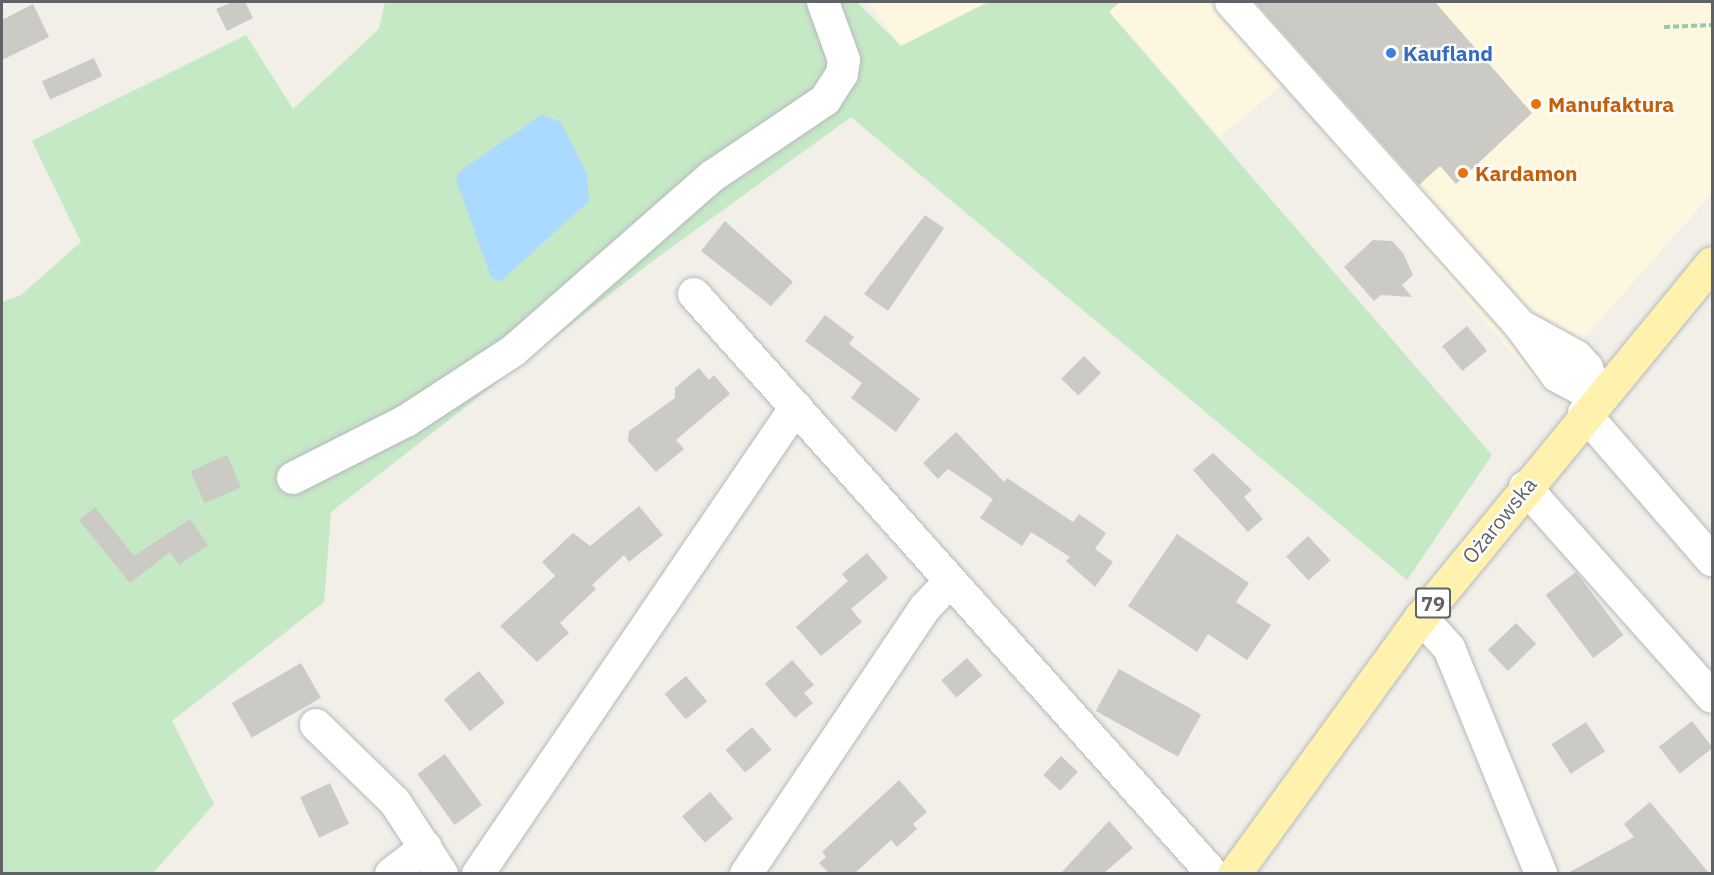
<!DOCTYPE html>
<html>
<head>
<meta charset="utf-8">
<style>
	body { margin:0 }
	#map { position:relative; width:1714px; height:875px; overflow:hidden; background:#f1efe8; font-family:"IBM Plex Sans",sans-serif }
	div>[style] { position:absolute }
	.commercial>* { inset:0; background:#fef7e0 }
	.green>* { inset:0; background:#c5e8c5 }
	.water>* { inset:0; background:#aadaff }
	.building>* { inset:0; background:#cccac5; transform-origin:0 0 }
	.path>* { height:4px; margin-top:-2px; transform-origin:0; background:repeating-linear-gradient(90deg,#9cc7a9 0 6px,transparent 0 9px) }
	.roads { filter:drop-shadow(0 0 2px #b5b8bc) drop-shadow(0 0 2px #b5b8bc) }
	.minor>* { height:32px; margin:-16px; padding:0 16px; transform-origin:16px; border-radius:16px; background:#fff }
	.major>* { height:33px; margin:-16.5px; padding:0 16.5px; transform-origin:16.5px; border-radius:16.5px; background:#fff2af }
	.dots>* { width:16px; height:16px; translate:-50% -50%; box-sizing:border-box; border:3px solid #fff; border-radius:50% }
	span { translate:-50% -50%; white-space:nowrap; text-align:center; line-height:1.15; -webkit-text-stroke:4.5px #fff; paint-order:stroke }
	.shield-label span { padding:2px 4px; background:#fff; border:2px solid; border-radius:4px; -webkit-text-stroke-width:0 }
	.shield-label { font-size:20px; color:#5f6368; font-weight:700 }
	.shop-label { font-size:21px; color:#366cbe; font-weight:700 }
	.left { translate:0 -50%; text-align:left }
	.food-label { font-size:21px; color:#c56008; font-weight:700 }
	.street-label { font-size:21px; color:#5f6368 }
	.frame { position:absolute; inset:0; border:3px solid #5f6368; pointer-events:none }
</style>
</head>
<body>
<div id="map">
	<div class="commercial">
		<i style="clip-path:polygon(868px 2px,988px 2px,901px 46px)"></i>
		<i style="clip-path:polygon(1120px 2px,1712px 2px,1712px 193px,1541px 387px,1283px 84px,1220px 137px,1109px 11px)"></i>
	</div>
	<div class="green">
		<i style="clip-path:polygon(385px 2px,857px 2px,901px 46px,988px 2px,1120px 2px,1109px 12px,1492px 455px,1407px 580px,851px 117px,654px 260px,331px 512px,324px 602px,172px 721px,214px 804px,153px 873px,2px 874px,2px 302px,21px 295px,81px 242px,32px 141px,246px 35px,293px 109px,379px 29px)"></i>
	</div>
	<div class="water">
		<i style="clip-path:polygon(541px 115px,560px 121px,587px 173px,589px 201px,500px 282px,491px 277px,456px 180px,459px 172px)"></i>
	</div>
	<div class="building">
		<i style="clip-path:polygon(232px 2px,245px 2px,253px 18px,227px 31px,216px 9px)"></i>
		<i style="clip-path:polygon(1255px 2px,1435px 2px,1532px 113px,1456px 184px,1440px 166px,1419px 185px)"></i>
		<i style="clip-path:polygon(33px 4px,49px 37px,2px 60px,2px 20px)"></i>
		<i style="left:94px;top:58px;width:20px;height:57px;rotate:66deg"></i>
		<i style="clip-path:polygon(925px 215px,944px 228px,888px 311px,864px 294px)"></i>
		<i style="clip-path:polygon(725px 221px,793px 282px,771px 306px,701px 251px)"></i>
		<i style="clip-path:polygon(1373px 240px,1392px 241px,1403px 253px,1413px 275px,1402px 285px,1412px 297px,1381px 295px,1374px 301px,1344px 267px)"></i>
		<i style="clip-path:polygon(825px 315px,854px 337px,849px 344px,920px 399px,896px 432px,851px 398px,862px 383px,805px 341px)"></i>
		<i style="left:1467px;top:326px;width:32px;height:32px;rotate:51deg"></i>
		<i style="left:1084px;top:356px;width:24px;height:32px;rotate:45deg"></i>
		<i style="clip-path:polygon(699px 368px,709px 380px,714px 375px,730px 394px,676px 440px,684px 449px,656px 472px,628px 441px,629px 431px,675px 398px,675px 388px)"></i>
		<i style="clip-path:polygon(956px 432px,1004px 482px,1007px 478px,1073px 522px,1079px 514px,1106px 533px,1095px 549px,1113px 562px,1095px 587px,1066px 561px,1070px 557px,1031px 532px,1022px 546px,980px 518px,993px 499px,948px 469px,938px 479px,923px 463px)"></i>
		<i style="clip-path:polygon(1213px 453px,1252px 490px,1244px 497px,1263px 519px,1248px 532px,1193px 470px)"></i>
		<i style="left:227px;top:455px;width:35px;height:40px;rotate:66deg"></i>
		<i style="clip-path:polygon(639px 506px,663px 535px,629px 562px,624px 555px,592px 585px,596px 589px,560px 623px,569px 633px,537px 662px,500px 626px,555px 576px,542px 562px,573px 533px,590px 546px)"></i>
		<i style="clip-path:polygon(95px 507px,134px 556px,190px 519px,208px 545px,179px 565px,170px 552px,130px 583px,79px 520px)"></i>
		<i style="clip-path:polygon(1177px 534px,1249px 583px,1236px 602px,1271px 625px,1247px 660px,1208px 634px,1197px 652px,1128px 606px)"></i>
		<i style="left:1308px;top:536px;width:33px;height:30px;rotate:47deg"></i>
		<i style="clip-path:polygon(867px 553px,888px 578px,851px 609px,862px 622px,821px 656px,796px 627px,848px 581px,842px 574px)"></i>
		<i style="left:1576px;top:572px;width:79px;height:38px;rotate:53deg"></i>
		<i style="left:1516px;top:623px;width:29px;height:39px;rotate:46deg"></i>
		<i style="left:967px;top:658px;width:23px;height:34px;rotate:49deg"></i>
		<i style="clip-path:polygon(792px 660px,814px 685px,804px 693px,813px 703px,795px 718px,765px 684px)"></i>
		<i style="left:301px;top:663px;width:40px;height:80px;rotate:60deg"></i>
		<i style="left:1119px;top:669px;width:94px;height:48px;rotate:29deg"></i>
		<i style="left:479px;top:671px;width:41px;height:45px;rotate:51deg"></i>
		<i style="left:686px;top:676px;width:33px;height:28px;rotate:50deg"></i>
		<i style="left:1692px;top:721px;width:34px;height:42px;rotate:52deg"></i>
		<i style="left:1586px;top:722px;width:35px;height:41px;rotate:57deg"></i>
		<i style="left:752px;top:727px;width:30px;height:35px;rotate:49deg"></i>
		<i style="left:445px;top:754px;width:63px;height:34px;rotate:54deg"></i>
		<i style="left:1061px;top:756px;width:23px;height:26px;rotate:43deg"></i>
		<i style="clip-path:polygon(899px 780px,927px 812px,913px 824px,917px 829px,897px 847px,891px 840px,855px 873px,829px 873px,819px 863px,826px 857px,822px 852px)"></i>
		<i style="left:330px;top:783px;width:45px;height:33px;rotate:65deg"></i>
		<i style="left:710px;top:792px;width:35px;height:37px;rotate:49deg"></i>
		<i style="clip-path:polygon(1650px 802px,1709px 873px,1568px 873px,1634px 837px,1624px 824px)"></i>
		<i style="clip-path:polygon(1109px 821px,1133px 848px,1104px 873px,1061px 873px)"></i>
	</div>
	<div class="path">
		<i style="left:1664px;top:27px;width:48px;rotate:-2.4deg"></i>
	</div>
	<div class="roads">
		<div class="minor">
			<i style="left:1231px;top:2px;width:432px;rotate:48.2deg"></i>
			<i style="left:1519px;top:324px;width:64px;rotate:53.8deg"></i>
			<i style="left:1557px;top:376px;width:45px;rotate:27.7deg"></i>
			<i style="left:694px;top:294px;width:778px;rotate:48.18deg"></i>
			<i style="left:1525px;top:328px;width:58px;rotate:28.8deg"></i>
			<i style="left:1576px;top:356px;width:16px;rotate:47deg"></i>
			<i style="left:1587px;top:368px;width:31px;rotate:71deg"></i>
			<i style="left:1584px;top:413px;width:195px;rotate:49deg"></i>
			<i style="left:293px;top:478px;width:127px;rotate:-26.8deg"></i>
			<i style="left:406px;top:421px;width:128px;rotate:-33.2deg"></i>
			<i style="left:513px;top:351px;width:264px;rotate:-41.3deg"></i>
			<i style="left:711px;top:177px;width:138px;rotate:-34deg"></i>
			<i style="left:825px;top:100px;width:31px;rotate:-57deg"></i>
			<i style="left:842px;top:74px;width:14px;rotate:-82deg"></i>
			<i style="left:844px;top:60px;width:62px;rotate:-109.9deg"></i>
			<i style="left:1525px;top:487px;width:281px;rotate:48.3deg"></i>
			<i style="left:1421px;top:617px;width:42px;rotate:47.9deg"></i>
			<i style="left:1449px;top:648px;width:244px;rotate:67.8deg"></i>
			<i style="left:316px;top:725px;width:110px;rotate:44.3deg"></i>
			<i style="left:395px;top:802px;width:86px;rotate:56.9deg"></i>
			<i style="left:391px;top:874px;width:44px;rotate:-37.6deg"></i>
			<i style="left:478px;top:874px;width:565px;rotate:-55.75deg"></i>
			<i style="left:746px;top:874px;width:321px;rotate:-56.1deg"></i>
			<i style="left:925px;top:608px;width:35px;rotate:-47deg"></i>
		</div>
		<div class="major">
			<i style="left:1234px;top:874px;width:318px;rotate:-54deg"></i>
			<i style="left:1421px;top:617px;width:458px;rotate:-50.6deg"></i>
		</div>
	</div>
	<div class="dots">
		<i style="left:1391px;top:53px;background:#3f7fe0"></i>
		<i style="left:1536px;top:104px;background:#e8710a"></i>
		<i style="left:1463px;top:173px;background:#e8710a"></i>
	</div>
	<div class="shield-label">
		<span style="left:1433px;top:603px">79</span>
	</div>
	<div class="shop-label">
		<span class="left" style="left:1403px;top:53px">Kaufland</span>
	</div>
	<div class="food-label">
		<span class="left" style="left:1548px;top:104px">Manufaktura</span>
		<span class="left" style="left:1475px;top:173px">Kardamon</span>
	</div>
	<div class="street-label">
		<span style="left:1499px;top:520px;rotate:-51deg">Ożarowska</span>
	</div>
	<div class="frame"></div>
</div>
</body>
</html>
